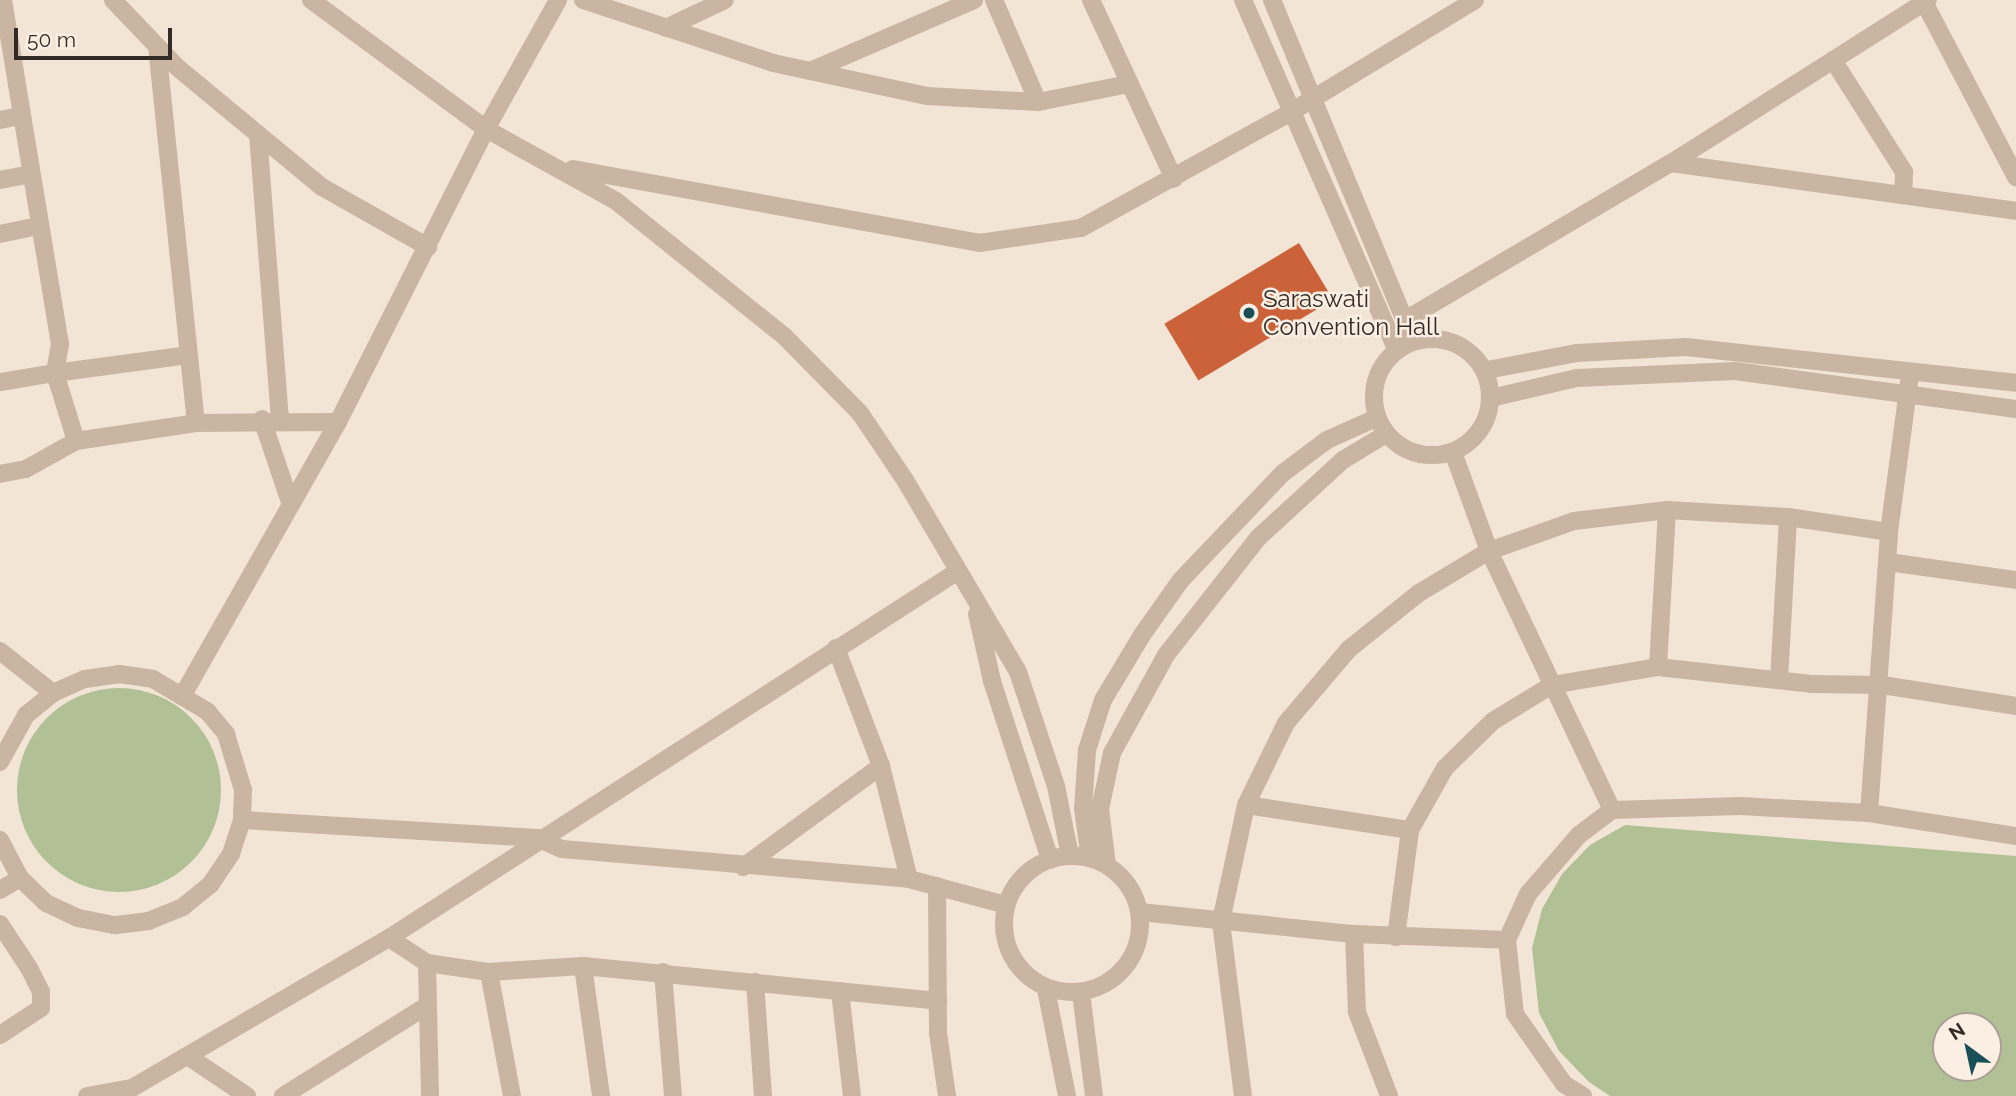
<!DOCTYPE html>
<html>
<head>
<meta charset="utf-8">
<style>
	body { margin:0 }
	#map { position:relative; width:2016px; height:1096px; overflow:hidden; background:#f2e5d6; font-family:Raleway,sans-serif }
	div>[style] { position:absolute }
	.green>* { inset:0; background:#b1c195 }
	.round { border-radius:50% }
	.building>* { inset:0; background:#cc623a; transform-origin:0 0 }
	.minor>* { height:18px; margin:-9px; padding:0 9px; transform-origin:9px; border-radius:9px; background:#cab5a2 }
	.minor>.ring { margin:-9px; padding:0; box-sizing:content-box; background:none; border:18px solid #cab5a2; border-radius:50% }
	.dots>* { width:19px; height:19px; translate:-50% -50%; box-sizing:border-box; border:4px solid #faefe2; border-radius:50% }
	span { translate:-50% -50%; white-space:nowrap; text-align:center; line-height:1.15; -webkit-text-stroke:5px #faefe2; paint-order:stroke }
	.poi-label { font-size:24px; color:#342a25 }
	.left { translate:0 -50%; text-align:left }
	.north { position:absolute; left:1932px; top:1012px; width:70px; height:70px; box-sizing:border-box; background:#faefe2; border:2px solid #aba096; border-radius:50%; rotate:327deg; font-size:19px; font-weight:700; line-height:28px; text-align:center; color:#342a25 }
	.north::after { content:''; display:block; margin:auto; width:24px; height:32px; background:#195057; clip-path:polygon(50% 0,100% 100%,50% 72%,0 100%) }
	.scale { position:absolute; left:14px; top:28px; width:158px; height:32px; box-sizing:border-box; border:4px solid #342a25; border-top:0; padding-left:9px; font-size:21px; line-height:24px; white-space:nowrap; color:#342a25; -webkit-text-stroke:5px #faefe2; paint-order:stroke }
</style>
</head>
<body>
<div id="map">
	<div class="green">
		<i class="round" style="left:17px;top:688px;width:204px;height:204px"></i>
		<i style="clip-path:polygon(evenodd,1625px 825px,2016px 856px,2016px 1096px,1610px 1096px,1589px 1082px,1559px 1051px,1539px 1013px,1532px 948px,1542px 909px,1562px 874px,1590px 845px,1625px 825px,1988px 1026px,1988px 1068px,1946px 1068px,1946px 1026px,1988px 1026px)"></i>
	</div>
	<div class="building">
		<i style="left:1299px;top:243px;width:66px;height:157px;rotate:59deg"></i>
	</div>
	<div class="minor">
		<i style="left:3px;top:0;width:349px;rotate:80.6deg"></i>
		<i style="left:60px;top:344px;width:29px;rotate:100deg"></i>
		<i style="left:55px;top:373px;width:134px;rotate:-7.7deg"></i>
		<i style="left:113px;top:0;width:94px;rotate:46.3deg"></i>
		<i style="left:178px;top:68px;width:187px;rotate:39.6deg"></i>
		<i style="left:322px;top:187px;width:122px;rotate:29.5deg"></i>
		<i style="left:311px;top:0;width:217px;rotate:36.4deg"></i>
		<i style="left:486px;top:129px;width:149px;rotate:29deg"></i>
		<i style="left:616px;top:201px;width:216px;rotate:38.8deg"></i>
		<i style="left:784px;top:336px;width:108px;rotate:45.4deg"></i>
		<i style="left:860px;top:413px;width:81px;rotate:56.1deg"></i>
		<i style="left:905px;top:480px;width:223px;rotate:59.5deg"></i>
		<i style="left:1018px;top:672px;width:120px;rotate:71.6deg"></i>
		<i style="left:1056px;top:786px;width:71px;rotate:78.7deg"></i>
		<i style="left:583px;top:0;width:200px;rotate:18.3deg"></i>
		<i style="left:773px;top:63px;width:157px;rotate:12.1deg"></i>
		<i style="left:927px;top:96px;width:111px;rotate:3.1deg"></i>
		<i style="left:1038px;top:102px;width:93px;rotate:-11.2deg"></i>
		<i style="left:994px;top:0;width:111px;rotate:66.7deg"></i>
		<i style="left:1091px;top:0;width:197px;rotate:65.1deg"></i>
		<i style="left:1243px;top:0;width:382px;rotate:66.3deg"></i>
		<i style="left:1272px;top:0;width:357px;rotate:67.5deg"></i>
		<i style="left:1924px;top:2px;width:198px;rotate:62.3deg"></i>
		<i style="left:666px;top:28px;width:65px;rotate:-25.4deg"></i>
		<i style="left:157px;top:46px;width:379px;rotate:84.1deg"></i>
		<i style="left:1833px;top:60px;width:133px;rotate:57.6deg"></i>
		<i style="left:1904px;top:172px;width:23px;rotate:92deg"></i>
		<i style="left:810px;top:71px;width:179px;rotate:-23.4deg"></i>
		<i style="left:0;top:120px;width:21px;rotate:-11deg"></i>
		<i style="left:258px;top:134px;width:287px;rotate:85.6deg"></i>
		<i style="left:1671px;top:163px;width:348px;rotate:7.9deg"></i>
		<i style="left:573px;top:169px;width:413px;rotate:10.3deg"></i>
		<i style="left:979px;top:243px;width:103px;rotate:-8.4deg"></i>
		<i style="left:1081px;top:228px;width:240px;rotate:-28.9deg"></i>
		<i style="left:1291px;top:112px;width:215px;rotate:-31.3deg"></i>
		<i style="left:0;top:180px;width:31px;rotate:-11deg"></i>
		<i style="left:0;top:234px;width:40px;rotate:-12deg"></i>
		<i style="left:1405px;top:320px;width:309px;rotate:-30.6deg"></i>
		<i style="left:1671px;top:163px;width:304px;rotate:-32.4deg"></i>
		<i class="ring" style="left:1374px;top:339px;width:98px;height:98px"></i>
		<i style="left:1487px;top:370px;width:92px;rotate:-10.7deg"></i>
		<i style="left:1577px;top:353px;width:109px;rotate:-3.2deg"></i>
		<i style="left:1686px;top:347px;width:332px;rotate:6.2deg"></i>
		<i style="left:0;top:382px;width:56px;rotate:-9.3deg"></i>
		<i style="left:55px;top:373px;width:71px;rotate:72.8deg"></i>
		<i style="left:76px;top:441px;width:121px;rotate:-8.5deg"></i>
		<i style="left:196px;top:423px;width:142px;rotate:-0.4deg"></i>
		<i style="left:1491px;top:398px;width:88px;rotate:-13.1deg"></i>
		<i style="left:1577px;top:378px;width:158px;rotate:-2.5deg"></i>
		<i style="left:1735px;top:371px;width:284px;rotate:7.7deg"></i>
		<i style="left:262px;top:419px;width:88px;rotate:71.4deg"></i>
		<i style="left:1453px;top:452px;width:105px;rotate:70deg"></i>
		<i style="left:1489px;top:551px;width:287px;rotate:64.6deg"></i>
		<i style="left:0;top:474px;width:26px;rotate:-11deg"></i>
		<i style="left:26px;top:469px;width:57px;rotate:-29.2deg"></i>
		<i style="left:1888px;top:562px;width:129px;rotate:8deg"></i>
		<i style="left:977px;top:614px;width:69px;rotate:77.4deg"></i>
		<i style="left:992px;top:681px;width:188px;rotate:72deg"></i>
		<i style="left:836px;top:648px;width:126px;rotate:69.1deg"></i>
		<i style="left:881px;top:766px;width:116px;rotate:76.1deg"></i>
		<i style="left:0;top:651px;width:68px;rotate:38.4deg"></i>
		<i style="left:1658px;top:667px;width:157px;rotate:-86.7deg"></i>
		<i style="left:1779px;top:680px;width:163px;rotate:-86.8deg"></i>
		<i style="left:184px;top:693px;width:312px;rotate:-60.4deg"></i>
		<i style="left:338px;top:422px;width:328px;rotate:-63.2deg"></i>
		<i style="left:486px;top:129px;width:148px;rotate:-60.8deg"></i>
		<i style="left:0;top:762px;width:54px;rotate:-61deg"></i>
		<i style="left:26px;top:715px;width:35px;rotate:-39deg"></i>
		<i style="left:53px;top:693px;width:35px;rotate:-24deg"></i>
		<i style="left:85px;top:679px;width:34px;rotate:-8deg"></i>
		<i style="left:119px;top:674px;width:34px;rotate:8deg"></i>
		<i style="left:153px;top:679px;width:63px;rotate:30.7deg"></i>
		<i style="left:207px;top:711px;width:30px;rotate:50deg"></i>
		<i style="left:226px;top:734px;width:59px;rotate:73.1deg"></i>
		<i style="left:243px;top:790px;width:30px;rotate:92deg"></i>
		<i style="left:242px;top:820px;width:36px;rotate:108deg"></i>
		<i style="left:231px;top:854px;width:36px;rotate:124deg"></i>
		<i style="left:211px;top:884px;width:36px;rotate:141deg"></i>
		<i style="left:183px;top:907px;width:37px;rotate:158deg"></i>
		<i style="left:149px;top:921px;width:35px;rotate:173deg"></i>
		<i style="left:114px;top:925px;width:37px;rotate:-169deg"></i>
		<i style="left:78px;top:918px;width:35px;rotate:-155deg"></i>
		<i style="left:46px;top:903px;width:36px;rotate:-136deg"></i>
		<i style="left:20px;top:878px;width:43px;rotate:-117.8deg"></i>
		<i style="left:1246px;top:805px;width:166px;rotate:8.7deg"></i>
		<i style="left:1869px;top:813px;width:282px;rotate:-85.9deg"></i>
		<i style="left:1889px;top:532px;width:151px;rotate:-82.4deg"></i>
		<i style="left:242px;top:820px;width:296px;rotate:3.5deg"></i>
		<i style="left:537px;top:838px;width:27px;rotate:24deg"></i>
		<i style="left:562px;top:849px;width:348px;rotate:4.9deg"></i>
		<i style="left:909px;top:879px;width:100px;rotate:15deg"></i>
		<i class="ring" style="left:1004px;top:856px;width:118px;height:118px"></i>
		<i style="left:1090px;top:858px;width:49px;rotate:-98.1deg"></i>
		<i style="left:1083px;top:809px;width:59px;rotate:-86.1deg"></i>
		<i style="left:1087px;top:750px;width:52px;rotate:-72.3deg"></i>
		<i style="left:1103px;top:700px;width:76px;rotate:-59deg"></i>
		<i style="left:1142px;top:635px;width:67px;rotate:-54.7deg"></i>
		<i style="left:1181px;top:580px;width:148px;rotate:-46.4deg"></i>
		<i style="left:1283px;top:473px;width:55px;rotate:-36.9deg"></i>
		<i style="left:1327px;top:440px;width:54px;rotate:-24.2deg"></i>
		<i style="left:1107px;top:865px;width:56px;rotate:-97.1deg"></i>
		<i style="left:1100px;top:809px;width:57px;rotate:-77.9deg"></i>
		<i style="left:1112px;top:753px;width:112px;rotate:-61.1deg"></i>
		<i style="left:1166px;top:655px;width:150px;rotate:-51.8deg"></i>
		<i style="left:1259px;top:537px;width:114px;rotate:-42.5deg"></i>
		<i style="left:1343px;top:460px;width:50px;rotate:-31.2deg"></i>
		<i style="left:743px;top:867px;width:171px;rotate:-36.2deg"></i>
		<i style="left:937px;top:886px;width:147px;rotate:89.6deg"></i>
		<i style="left:938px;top:1033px;width:64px;rotate:81.9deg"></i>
		<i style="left:0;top:890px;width:23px;rotate:-31deg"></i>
		<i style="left:1140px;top:912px;width:215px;rotate:5.9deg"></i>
		<i style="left:1354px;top:934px;width:153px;rotate:2.2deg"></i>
		<i style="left:0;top:924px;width:53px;rotate:56.6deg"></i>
		<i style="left:29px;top:968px;width:27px;rotate:63deg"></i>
		<i style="left:41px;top:992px;width:16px;rotate:90deg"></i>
		<i style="left:41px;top:1008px;width:49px;rotate:146.6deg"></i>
		<i style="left:1354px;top:934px;width:78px;rotate:87.8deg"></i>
		<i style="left:1357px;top:1012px;width:90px;rotate:69.1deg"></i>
		<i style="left:1396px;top:937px;width:108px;rotate:-82.5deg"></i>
		<i style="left:1410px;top:830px;width:71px;rotate:-60.6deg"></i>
		<i style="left:1445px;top:768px;width:67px;rotate:-44.4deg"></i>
		<i style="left:1493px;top:721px;width:69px;rotate:-31.4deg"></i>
		<i style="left:1552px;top:685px;width:108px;rotate:-9.6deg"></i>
		<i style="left:1658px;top:667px;width:154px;rotate:6.3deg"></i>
		<i style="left:1811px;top:684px;width:71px;rotate:0.8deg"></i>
		<i style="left:1882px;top:685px;width:136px;rotate:8.9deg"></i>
		<i style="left:389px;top:938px;width:45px;rotate:33.3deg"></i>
		<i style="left:427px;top:963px;width:63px;rotate:8.3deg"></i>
		<i style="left:489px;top:972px;width:94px;rotate:-3.7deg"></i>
		<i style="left:583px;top:966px;width:357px;rotate:5.6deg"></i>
		<i style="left:427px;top:963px;width:133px;rotate:88.7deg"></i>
		<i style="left:583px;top:966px;width:131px;rotate:82.1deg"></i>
		<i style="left:489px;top:972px;width:126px;rotate:79.5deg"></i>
		<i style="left:663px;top:972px;width:124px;rotate:85.4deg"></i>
		<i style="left:755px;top:982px;width:114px;rotate:86deg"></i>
		<i style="left:1046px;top:989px;width:109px;rotate:78.9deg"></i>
		<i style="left:840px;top:991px;width:106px;rotate:83.5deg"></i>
		<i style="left:1081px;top:993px;width:104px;rotate:82.8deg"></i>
		<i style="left:189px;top:1057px;width:70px;rotate:33.9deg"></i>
		<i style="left:87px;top:1096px;width:46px;rotate:-10.1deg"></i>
		<i style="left:132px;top:1088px;width:298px;rotate:-30.3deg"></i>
		<i style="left:389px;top:938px;width:673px;rotate:-32.82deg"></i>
		<i style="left:283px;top:1096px;width:171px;rotate:-32.1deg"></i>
		<i style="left:1243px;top:1096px;width:176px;rotate:-97.2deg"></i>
		<i style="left:1221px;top:921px;width:119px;rotate:-77.8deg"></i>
		<i style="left:1246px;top:805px;width:91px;rotate:-64deg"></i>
		<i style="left:1286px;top:723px;width:97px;rotate:-49.6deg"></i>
		<i style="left:1349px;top:649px;width:90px;rotate:-38.7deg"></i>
		<i style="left:1419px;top:593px;width:82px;rotate:-31deg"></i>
		<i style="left:1489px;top:551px;width:90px;rotate:-19.4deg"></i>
		<i style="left:1574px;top:521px;width:94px;rotate:-6.7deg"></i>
		<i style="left:1667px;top:510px;width:121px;rotate:3.3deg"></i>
		<i style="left:1788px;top:517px;width:102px;rotate:8.4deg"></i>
		<i style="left:1583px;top:1096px;width:22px;rotate:-148deg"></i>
		<i style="left:1564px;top:1084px;width:85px;rotate:-125deg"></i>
		<i style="left:1515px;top:1014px;width:74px;rotate:-96.2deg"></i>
		<i style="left:1507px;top:940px;width:51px;rotate:-65.5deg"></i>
		<i style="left:1528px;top:894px;width:78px;rotate:-49.2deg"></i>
		<i style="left:1579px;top:835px;width:41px;rotate:-37.1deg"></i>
		<i style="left:1612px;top:810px;width:128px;rotate:-1.8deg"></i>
		<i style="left:1740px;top:806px;width:129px;rotate:3.1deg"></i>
		<i style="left:1869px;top:813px;width:149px;rotate:8.9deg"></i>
	</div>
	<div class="dots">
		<i style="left:1249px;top:313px;background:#195057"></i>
	</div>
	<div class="poi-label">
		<span class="left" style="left:1263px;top:313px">Saraswati<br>Convention Hall</span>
	</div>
	<div class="north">N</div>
	<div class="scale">50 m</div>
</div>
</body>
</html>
